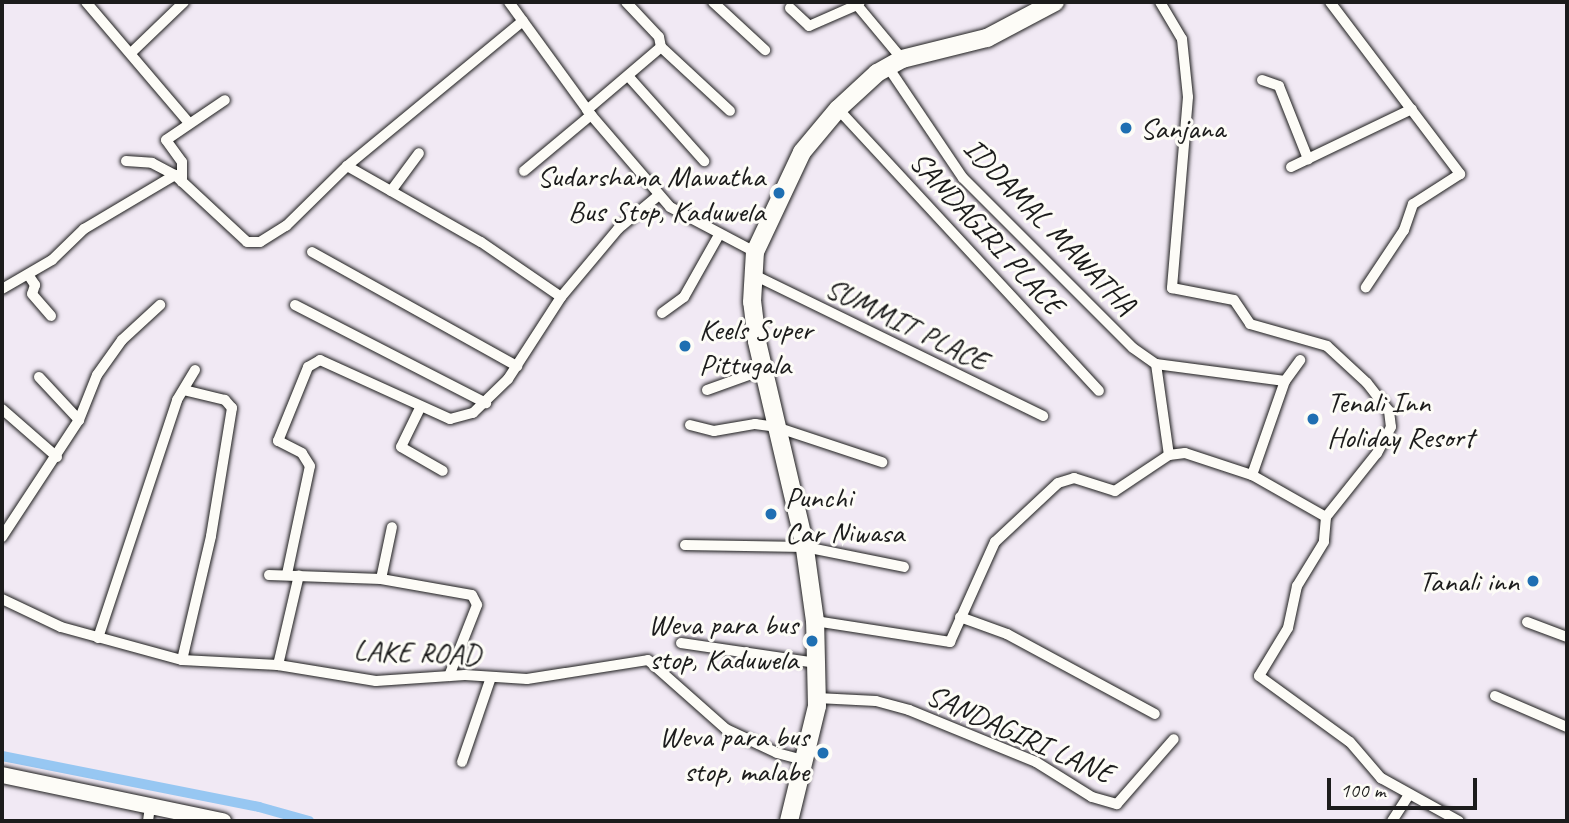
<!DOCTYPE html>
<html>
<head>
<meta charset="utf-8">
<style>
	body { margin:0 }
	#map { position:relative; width:1569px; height:823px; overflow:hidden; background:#f1e9f4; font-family:Caveat,sans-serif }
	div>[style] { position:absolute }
	.canal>* { height:10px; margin:-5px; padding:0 5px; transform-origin:5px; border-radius:5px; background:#97c7f2 }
	.roads { filter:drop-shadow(0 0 2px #1c1c1c) drop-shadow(0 0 2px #1c1c1c) }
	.street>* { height:10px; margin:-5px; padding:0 5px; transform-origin:5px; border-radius:5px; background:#fdfcf7 }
	.secondary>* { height:16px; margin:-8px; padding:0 8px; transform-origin:8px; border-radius:8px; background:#fdfcf7 }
	.primary>* { height:18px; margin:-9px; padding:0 9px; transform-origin:9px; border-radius:9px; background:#fdfcf7 }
	.dots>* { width:19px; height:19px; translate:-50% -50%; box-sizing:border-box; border:4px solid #fdfcf7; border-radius:50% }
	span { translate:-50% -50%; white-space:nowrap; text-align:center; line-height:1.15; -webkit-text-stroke:6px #fdfcf7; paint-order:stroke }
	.poi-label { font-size:30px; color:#1c1c1c }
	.left { translate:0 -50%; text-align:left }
	.right { translate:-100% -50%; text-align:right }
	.street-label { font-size:30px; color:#1c1c1c }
	.frame { position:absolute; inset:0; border:4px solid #1c1c1c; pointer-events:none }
	.scale { position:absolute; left:1327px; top:778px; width:150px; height:32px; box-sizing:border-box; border:4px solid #1c1c1c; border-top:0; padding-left:9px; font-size:21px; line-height:24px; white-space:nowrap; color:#1c1c1c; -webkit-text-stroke:5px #fdfcf7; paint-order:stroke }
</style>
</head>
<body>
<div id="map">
	<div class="canal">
		<i style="left:2px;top:756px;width:262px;rotate:11.2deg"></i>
		<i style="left:259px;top:807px;width:52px;rotate:15.6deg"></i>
	</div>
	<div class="roads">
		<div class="street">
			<i style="left:86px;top:2px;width:159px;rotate:49.6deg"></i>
			<i style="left:509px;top:2px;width:140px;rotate:54deg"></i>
			<i style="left:591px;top:115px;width:121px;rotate:49.3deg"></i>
			<i style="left:670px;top:207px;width:96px;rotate:27.9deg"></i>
			<i style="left:626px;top:2px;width:48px;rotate:46.7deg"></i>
			<i style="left:659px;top:37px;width:10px;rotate:79deg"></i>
			<i style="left:661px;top:47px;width:94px;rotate:42.8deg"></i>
			<i style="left:713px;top:2px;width:71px;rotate:42.7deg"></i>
			<i style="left:860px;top:2px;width:4px;rotate:135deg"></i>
			<i style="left:857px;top:5px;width:70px;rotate:50.2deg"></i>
			<i style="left:1160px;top:2px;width:43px;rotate:59.3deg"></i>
			<i style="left:1182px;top:39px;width:58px;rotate:84.1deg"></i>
			<i style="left:1188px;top:97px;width:192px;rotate:94.8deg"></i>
			<i style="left:1172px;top:288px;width:63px;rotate:11deg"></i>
			<i style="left:1234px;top:300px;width:29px;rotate:56deg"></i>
			<i style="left:1250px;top:324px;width:80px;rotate:15.9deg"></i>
			<i style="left:1327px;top:346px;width:54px;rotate:42.8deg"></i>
			<i style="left:1367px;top:383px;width:36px;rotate:52deg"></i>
			<i style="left:1389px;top:411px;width:16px;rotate:83deg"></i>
			<i style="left:1391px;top:427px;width:30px;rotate:118deg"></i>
			<i style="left:1377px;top:453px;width:82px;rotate:128.6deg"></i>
			<i style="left:1330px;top:2px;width:216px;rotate:52.9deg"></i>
			<i style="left:1460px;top:174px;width:56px;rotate:147.4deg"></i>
			<i style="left:1413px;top:204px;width:28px;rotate:109deg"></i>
			<i style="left:1404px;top:230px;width:69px;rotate:123.7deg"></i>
			<i style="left:790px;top:8px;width:26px;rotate:43deg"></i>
			<i style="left:809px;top:26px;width:52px;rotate:-23.6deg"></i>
			<i style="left:132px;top:52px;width:72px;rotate:-43.9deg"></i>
			<i style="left:888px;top:67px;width:134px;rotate:56deg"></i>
			<i style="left:963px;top:178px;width:240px;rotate:45deg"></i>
			<i style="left:1133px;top:348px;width:28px;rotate:35deg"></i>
			<i style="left:1156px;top:364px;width:92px;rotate:81.9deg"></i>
			<i style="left:1169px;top:455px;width:16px;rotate:-7deg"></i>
			<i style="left:1185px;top:453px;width:71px;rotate:18.2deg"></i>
			<i style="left:1252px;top:475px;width:85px;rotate:29.6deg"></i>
			<i style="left:1326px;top:517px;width:25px;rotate:95deg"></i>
			<i style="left:1324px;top:542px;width:52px;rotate:121.5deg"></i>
			<i style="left:1297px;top:586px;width:43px;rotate:102.1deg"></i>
			<i style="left:1288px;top:628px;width:56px;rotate:121.1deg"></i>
			<i style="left:1259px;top:676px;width:112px;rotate:36deg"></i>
			<i style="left:1350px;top:742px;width:48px;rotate:49.3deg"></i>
			<i style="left:1381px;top:778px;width:89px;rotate:28.9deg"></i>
			<i style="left:629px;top:77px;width:113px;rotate:48.2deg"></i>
			<i style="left:1262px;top:80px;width:18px;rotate:19deg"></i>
			<i style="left:1279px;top:86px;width:79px;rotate:68.3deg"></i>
			<i style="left:838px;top:109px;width:384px;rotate:47.2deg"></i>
			<i style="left:587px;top:110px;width:97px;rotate:-40.4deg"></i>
			<i style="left:126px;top:161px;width:26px;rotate:4deg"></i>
			<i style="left:152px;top:163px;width:26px;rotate:28deg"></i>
			<i style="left:175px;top:175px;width:98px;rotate:42.9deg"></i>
			<i style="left:247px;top:242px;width:13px"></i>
			<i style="left:260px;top:242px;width:31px;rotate:-32deg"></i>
			<i style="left:286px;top:226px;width:86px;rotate:-44.5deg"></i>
			<i style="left:347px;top:166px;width:228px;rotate:-39.5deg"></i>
			<i style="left:347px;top:166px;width:154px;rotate:29.6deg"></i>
			<i style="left:481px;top:242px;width:97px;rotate:34.5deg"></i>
			<i style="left:1291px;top:167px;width:134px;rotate:-25.6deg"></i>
			<i style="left:524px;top:171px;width:87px;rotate:-39.9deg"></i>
			<i style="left:182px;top:182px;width:20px;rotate:-90deg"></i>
			<i style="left:182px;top:162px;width:27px;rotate:-126deg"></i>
			<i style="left:166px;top:140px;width:71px;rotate:-34.1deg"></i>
			<i style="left:391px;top:191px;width:47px;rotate:-53.6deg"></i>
			<i style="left:312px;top:252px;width:235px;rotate:29.1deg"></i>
			<i style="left:752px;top:274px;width:324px;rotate:26deg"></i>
			<i style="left:29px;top:276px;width:11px;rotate:56deg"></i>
			<i style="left:35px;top:285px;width:9px;rotate:108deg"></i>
			<i style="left:32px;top:294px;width:29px;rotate:49deg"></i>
			<i style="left:2px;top:289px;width:58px;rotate:-30.1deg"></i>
			<i style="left:52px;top:260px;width:45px;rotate:-44.1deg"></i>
			<i style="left:84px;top:229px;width:106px;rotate:-30.7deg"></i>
			<i style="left:295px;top:305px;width:215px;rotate:27.2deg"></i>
			<i style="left:662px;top:313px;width:27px;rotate:-36deg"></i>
			<i style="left:684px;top:297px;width:71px;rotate:-60.6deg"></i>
			<i style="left:1156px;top:364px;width:130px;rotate:7.5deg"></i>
			<i style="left:39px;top:377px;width:59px;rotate:47.1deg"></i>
			<i style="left:707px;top:390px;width:59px;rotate:-19.7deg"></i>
			<i style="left:420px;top:408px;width:43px;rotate:116deg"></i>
			<i style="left:401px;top:447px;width:48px;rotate:29.7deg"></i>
			<i style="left:2px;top:409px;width:73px;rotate:41.1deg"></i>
			<i style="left:690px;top:425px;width:25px;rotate:14deg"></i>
			<i style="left:714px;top:431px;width:42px;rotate:-9.7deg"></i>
			<i style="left:755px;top:424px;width:21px;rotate:8deg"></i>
			<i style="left:776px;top:427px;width:112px;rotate:18.3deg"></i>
			<i style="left:1252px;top:475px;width:100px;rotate:-70.7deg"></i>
			<i style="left:1285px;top:381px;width:26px;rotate:-54deg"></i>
			<i style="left:2px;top:537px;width:140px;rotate:-56.7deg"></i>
			<i style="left:79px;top:420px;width:48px;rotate:-68.2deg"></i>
			<i style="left:97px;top:375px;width:43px;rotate:-54.5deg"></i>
			<i style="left:122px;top:340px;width:52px;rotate:-42.6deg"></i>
			<i style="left:685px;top:545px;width:120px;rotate:1deg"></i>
			<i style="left:805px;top:547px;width:101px;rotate:11.4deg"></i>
			<i style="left:287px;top:574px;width:110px;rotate:-78deg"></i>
			<i style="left:310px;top:466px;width:15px;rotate:-122deg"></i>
			<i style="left:302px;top:453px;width:27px;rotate:-153deg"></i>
			<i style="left:278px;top:441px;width:80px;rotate:-67.9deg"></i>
			<i style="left:308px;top:367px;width:14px;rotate:-30deg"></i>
			<i style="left:320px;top:360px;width:143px;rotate:24.4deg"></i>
			<i style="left:450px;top:419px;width:24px;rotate:-15deg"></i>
			<i style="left:473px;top:413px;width:49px;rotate:-44.2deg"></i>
			<i style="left:508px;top:379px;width:98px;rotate:-57.1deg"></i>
			<i style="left:561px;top:297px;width:89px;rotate:-50deg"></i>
			<i style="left:618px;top:229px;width:53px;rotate:-39.7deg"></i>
			<i style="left:269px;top:575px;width:112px;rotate:2deg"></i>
			<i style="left:381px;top:579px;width:92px;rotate:10deg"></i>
			<i style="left:472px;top:595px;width:11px;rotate:63deg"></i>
			<i style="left:477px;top:605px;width:76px;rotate:111.5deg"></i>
			<i style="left:381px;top:579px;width:53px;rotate:-78.1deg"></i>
			<i style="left:2px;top:599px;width:65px;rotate:25.4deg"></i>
			<i style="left:61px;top:627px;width:125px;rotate:15.3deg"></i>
			<i style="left:182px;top:660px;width:96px;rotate:3deg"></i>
			<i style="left:278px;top:665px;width:99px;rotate:9.3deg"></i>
			<i style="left:376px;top:681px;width:89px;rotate:-3.9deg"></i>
			<i style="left:465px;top:675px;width:62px;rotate:3.7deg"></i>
			<i style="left:527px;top:679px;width:122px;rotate:-8.9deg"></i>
			<i style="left:648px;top:660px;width:104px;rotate:41.5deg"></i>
			<i style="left:726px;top:729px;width:56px;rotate:25.2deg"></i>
			<i style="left:777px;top:753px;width:31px;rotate:15deg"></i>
			<i style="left:960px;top:617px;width:50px;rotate:19.9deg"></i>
			<i style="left:1007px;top:634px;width:168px;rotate:28.4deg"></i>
			<i style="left:815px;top:621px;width:137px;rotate:8.8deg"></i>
			<i style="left:950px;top:642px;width:110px;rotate:-65.8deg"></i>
			<i style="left:995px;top:542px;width:86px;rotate:-43.1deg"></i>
			<i style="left:1058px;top:483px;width:17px;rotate:-17deg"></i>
			<i style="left:1074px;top:478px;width:43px;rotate:17.6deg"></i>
			<i style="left:1115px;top:491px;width:65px;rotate:-33.7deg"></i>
			<i style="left:1527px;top:622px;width:43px;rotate:20.6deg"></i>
			<i style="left:98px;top:638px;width:251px;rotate:-71.6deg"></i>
			<i style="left:177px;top:400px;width:35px;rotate:-59deg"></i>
			<i style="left:681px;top:643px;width:137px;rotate:8.4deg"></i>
			<i style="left:182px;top:660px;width:127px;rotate:-76.8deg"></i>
			<i style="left:211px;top:536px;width:130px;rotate:-80.7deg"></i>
			<i style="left:232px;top:408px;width:11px;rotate:-131deg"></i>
			<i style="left:225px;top:400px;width:42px;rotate:-166.3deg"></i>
			<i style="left:278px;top:665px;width:92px;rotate:-76.9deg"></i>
			<i style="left:1495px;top:696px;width:78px;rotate:23.3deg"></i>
			<i style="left:817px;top:698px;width:59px;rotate:2.9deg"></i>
			<i style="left:876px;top:701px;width:34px;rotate:15deg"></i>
			<i style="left:909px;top:710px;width:137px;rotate:22.3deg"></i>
			<i style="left:1036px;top:762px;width:66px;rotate:32deg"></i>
			<i style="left:1092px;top:797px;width:26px;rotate:16deg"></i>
			<i style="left:1117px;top:804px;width:86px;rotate:-48.8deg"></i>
			<i style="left:462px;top:762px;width:87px;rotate:-71.1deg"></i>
			<i style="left:148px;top:821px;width:15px;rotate:-82deg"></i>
			<i style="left:1392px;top:821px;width:30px;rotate:-57deg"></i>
		</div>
		<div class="secondary">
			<i style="left:2px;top:775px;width:226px;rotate:11.8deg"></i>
		</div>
		<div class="primary">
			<i style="left:789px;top:821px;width:118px;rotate:-76.3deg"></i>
			<i style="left:817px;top:706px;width:85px;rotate:-91.3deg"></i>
			<i style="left:815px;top:621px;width:80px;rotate:-97.9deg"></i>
			<i style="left:804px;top:542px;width:206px;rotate:-103.2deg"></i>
			<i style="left:757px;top:341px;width:39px;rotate:-97deg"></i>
			<i style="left:752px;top:302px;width:50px;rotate:-86.6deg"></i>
			<i style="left:755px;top:252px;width:110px;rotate:-64.8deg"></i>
			<i style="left:802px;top:152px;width:56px;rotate:-50.1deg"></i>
			<i style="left:838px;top:109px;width:53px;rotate:-42.7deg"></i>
			<i style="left:877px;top:73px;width:29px;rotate:-29deg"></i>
			<i style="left:902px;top:59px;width:88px;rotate:-13.9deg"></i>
			<i style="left:987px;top:38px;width:77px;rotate:-27.9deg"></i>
		</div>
	</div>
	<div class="dots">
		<i style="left:1126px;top:128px;background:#1f6fb2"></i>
		<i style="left:779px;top:193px;background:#1f6fb2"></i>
		<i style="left:685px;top:346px;background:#1f6fb2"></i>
		<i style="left:1313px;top:419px;background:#1f6fb2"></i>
		<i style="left:771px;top:514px;background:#1f6fb2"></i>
		<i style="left:1533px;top:581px;background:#1f6fb2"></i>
		<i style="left:812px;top:641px;background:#1f6fb2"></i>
		<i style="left:823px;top:753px;background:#1f6fb2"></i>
	</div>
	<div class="poi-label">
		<span class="left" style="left:1140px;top:128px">Sanjana</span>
		<span class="right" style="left:765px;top:193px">Sudarshana Mawatha<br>Bus Stop, Kaduwela</span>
		<span class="left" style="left:699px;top:346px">Keels Super<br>Pittugala</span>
		<span class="left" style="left:1327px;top:419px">Tenali Inn<br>Holiday Resort</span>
		<span class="left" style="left:785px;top:514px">Punchi<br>Car Niwasa</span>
		<span class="right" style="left:1519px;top:581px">Tanali inn</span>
		<span class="right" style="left:798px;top:641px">Weva para bus<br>stop, Kaduwela</span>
		<span class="right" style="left:809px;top:753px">Weva para bus<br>stop, malabe</span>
	</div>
	<div class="street-label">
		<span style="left:1050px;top:226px;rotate:46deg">IDDAMAL MAWATHA</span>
		<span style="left:987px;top:233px;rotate:47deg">SANDAGIRI PLACE</span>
		<span style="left:907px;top:324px;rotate:26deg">SUMMIT PLACE</span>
		<span style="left:417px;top:652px;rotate:2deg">LAKE ROAD</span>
		<span style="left:1020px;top:734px;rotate:24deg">SANDAGIRI LANE</span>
	</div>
	<div class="frame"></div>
	<div class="scale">100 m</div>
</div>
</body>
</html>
